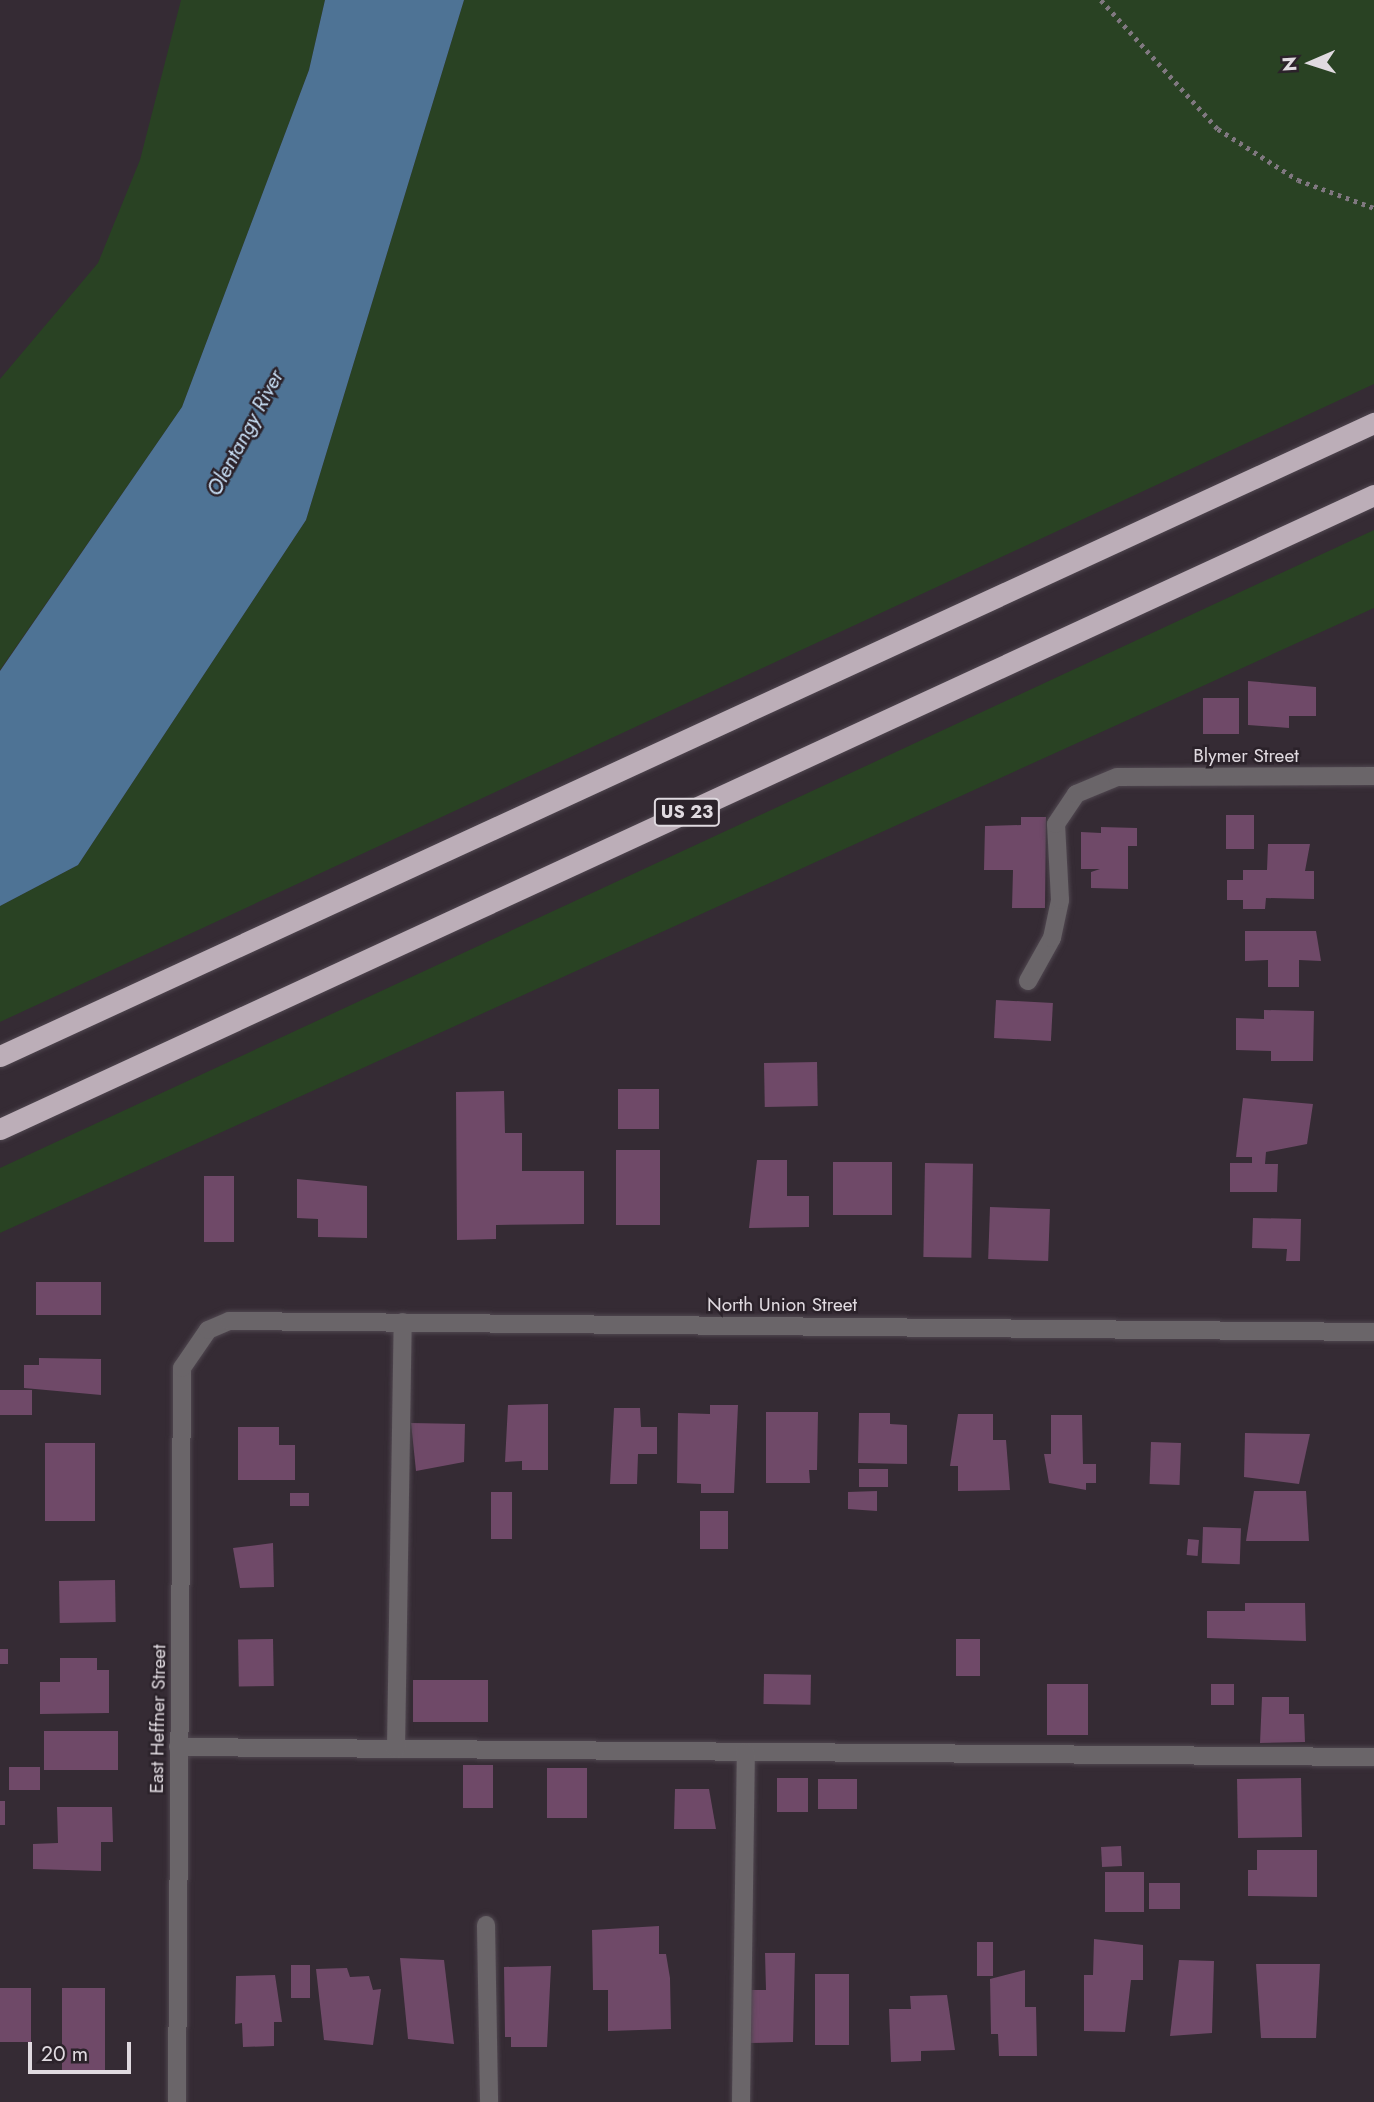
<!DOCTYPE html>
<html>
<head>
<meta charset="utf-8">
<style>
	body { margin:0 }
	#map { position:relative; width:1374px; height:2102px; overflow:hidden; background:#352b34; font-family:Jost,sans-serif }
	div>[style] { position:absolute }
	.green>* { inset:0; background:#294223 }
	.water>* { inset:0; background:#4e7395 }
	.building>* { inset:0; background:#6f4968; transform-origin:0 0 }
	.path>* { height:4.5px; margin-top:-2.25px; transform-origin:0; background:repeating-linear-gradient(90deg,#807880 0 3.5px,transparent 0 8.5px) }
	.roads { filter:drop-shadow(0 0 2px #504750) drop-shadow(0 0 2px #504750) }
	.minor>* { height:18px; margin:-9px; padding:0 9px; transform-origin:9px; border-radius:9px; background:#6a6569 }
	.highway>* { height:21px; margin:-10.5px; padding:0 10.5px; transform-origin:10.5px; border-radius:10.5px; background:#bcaeb8 }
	span { translate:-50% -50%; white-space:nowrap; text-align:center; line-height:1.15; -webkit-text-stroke:5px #2b222a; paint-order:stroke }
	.shield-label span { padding:2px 5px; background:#2b222a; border:2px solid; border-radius:5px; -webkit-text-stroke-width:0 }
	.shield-label { font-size:18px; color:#e0dae0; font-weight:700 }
	.street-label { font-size:19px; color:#e0dae0 }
	.water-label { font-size:21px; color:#c9e0f7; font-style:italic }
	.north { position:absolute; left:1276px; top:28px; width:70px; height:70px; -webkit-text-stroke:5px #2b222a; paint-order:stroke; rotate:267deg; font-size:19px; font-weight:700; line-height:28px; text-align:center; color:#e0dae0 }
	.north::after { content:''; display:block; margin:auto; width:24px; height:32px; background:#e0dae0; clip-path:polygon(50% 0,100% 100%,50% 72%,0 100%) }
	.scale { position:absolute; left:28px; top:2042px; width:103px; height:32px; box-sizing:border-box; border:4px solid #e0dae0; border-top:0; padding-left:9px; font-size:21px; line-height:24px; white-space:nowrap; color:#e0dae0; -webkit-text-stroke:5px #2b222a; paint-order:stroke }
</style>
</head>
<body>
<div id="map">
	<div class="green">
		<i style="clip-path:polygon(181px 0,325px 0,309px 70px,182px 407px,0 670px,0 379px,98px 263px,140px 160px)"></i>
		<i style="clip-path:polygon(464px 0,1374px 0,1374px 384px,0 1022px,0 906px,78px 865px,306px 520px)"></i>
		<i style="clip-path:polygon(1374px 530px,1374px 608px,0 1233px,0 1168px)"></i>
	</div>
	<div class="water">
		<i style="clip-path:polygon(325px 0,464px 0,306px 520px,78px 865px,0 906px,0 671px,182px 407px,309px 70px)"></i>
	</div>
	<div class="building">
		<i style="clip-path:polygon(1248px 681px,1316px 687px,1316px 716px,1289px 716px,1289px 728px,1248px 725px)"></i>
		<i style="left:1203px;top:698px;width:36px;height:36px"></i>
		<i style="left:1254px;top:815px;width:34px;height:28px;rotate:90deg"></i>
		<i style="clip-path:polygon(1021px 817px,1046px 817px,1045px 908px,1012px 908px,1013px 870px,984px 870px,985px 826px,1021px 825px)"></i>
		<i style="clip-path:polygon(1101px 827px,1137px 828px,1137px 846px,1128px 846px,1128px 889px,1091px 888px,1091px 872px,1100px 869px,1081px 869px,1081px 832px,1101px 833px)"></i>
		<i style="clip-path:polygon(1268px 844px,1310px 844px,1305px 871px,1314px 871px,1314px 899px,1266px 898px,1265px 909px,1243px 909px,1243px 900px,1227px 900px,1227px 880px,1243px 880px,1243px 870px,1267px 870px)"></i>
		<i style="clip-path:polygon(1245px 931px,1316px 931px,1321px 961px,1299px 960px,1299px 987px,1268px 987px,1268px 960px,1245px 961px)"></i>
		<i style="left:996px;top:1000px;width:57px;height:38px;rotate:3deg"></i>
		<i style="clip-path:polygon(1264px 1010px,1314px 1011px,1313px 1061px,1271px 1061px,1271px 1051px,1236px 1050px,1236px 1018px,1264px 1019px)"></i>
		<i style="left:817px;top:1062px;width:44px;height:53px;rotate:89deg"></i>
		<i style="left:618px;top:1089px;width:41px;height:40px"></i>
		<i style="clip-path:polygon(504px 1091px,505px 1133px,522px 1133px,522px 1171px,584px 1171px,584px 1224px,496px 1225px,496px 1239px,457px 1240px,456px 1092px)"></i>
		<i style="clip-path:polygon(1243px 1098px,1313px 1104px,1307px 1144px,1266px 1152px,1265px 1164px,1278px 1164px,1277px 1192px,1230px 1192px,1230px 1163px,1252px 1163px,1252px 1157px,1236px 1157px)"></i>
		<i style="left:616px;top:1150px;width:44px;height:75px"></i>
		<i style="clip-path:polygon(757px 1160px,787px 1160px,787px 1196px,809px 1196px,809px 1227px,749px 1228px)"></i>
		<i style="left:833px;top:1162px;width:59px;height:53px"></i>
		<i style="left:925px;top:1163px;width:48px;height:94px;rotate:1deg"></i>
		<i style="left:204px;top:1176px;width:30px;height:66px"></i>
		<i style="clip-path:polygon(297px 1179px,367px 1186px,367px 1238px,318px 1237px,318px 1219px,297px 1218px)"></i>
		<i style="left:990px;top:1207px;width:60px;height:52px;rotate:2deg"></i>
		<i style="clip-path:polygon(1253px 1218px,1301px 1219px,1300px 1261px,1286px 1261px,1287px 1249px,1252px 1248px)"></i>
		<i style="left:36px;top:1282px;width:65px;height:33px"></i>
		<i style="clip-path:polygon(39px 1358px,101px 1359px,101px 1395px,24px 1388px,24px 1365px,39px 1365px)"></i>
		<i style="left:0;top:1390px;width:32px;height:25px"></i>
		<i style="clip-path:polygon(548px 1404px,548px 1470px,522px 1470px,522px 1461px,505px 1462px,508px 1405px)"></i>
		<i style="clip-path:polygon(710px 1405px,738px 1405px,734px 1493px,701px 1493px,701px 1484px,677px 1483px,678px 1413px,710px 1414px)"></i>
		<i style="clip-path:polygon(614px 1408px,640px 1408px,641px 1427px,657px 1427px,657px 1454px,638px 1454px,637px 1484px,610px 1484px)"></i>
		<i style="clip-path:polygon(766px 1412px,818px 1412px,817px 1470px,809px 1470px,810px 1483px,766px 1483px)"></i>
		<i style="clip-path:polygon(859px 1413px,890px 1413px,890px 1424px,907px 1425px,907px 1464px,858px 1463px)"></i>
		<i style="clip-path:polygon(958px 1414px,993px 1414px,993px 1440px,1006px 1440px,1010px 1490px,958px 1491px,958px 1466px,950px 1466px)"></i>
		<i style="clip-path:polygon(1051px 1415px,1082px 1415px,1083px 1464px,1096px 1464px,1096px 1483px,1086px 1483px,1086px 1490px,1049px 1483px,1044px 1454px,1051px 1454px)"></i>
		<i style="clip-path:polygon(411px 1423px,465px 1424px,464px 1462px,416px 1471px)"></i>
		<i style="clip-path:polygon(238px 1427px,279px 1427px,279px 1445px,295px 1445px,295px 1480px,238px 1480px)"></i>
		<i style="clip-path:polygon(1245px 1433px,1310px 1434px,1299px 1484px,1244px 1477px)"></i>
		<i style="left:1151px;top:1442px;width:30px;height:42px;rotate:2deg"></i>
		<i style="left:45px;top:1443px;width:50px;height:78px"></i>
		<i style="left:859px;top:1469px;width:29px;height:18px"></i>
		<i style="clip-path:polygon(877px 1491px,877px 1511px,848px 1509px,848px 1492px)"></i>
		<i style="clip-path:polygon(1254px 1491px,1306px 1491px,1309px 1541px,1246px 1541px)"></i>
		<i style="left:491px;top:1492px;width:21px;height:47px"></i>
		<i style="left:290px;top:1493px;width:19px;height:13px"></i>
		<i style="left:700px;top:1511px;width:28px;height:38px"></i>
		<i style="left:1203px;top:1527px;width:38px;height:36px;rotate:2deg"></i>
		<i style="left:1188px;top:1539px;width:11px;height:16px;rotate:5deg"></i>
		<i style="clip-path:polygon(273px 1543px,274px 1587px,240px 1588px,233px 1548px)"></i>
		<i style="left:115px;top:1580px;width:42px;height:56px;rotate:89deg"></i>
		<i style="clip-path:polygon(1245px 1603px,1305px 1603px,1306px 1641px,1207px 1638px,1207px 1611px,1245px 1611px)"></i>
		<i style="left:273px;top:1639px;width:47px;height:35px;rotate:89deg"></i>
		<i style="left:956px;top:1639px;width:24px;height:37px"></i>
		<i style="left:8px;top:1649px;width:15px;height:8px;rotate:90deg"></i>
		<i style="clip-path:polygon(60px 1658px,97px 1658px,97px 1670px,109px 1670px,109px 1713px,40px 1714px,40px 1682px,60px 1682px)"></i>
		<i style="left:764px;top:1674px;width:47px;height:30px;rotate:1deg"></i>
		<i style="left:413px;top:1680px;width:75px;height:42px"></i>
		<i style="left:1047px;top:1684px;width:41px;height:51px"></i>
		<i style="left:1211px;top:1684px;width:23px;height:21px"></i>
		<i style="clip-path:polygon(1262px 1697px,1289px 1697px,1289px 1714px,1304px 1714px,1305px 1742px,1260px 1743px)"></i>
		<i style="left:118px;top:1731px;width:39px;height:74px;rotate:90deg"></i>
		<i style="left:463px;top:1765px;width:30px;height:43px"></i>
		<i style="left:9px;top:1767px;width:31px;height:23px"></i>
		<i style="left:587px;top:1768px;width:50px;height:40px;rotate:90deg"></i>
		<i style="left:777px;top:1778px;width:31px;height:34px"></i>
		<i style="left:1301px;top:1778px;width:59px;height:64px;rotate:89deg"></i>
		<i style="left:857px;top:1779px;width:30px;height:39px;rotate:90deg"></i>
		<i style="clip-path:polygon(675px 1789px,709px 1789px,716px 1829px,674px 1829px)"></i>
		<i style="left:0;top:1801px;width:5px;height:24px"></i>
		<i style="clip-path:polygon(57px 1807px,112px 1807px,113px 1842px,101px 1842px,101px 1871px,33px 1869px,33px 1844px,58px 1843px)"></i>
		<i style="left:1121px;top:1846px;width:20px;height:20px;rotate:87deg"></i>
		<i style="clip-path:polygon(1257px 1850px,1317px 1850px,1317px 1897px,1248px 1896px,1248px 1870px,1257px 1870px)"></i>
		<i style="left:1105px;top:1872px;width:39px;height:40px"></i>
		<i style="left:1149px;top:1883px;width:31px;height:26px"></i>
		<i style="clip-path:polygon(659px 1926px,659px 1954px,666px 1954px,670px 1978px,671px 2029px,608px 2031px,608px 1990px,593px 1990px,592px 1930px)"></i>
		<i style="clip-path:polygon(1094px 1939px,1143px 1945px,1143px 1980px,1131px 1980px,1125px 2032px,1084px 2031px,1084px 1975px,1093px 1975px)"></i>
		<i style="left:977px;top:1942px;width:16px;height:34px"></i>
		<i style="clip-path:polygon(765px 1953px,795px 1953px,793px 2042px,749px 2043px,749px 1990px,766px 1990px)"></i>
		<i style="clip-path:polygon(400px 1958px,444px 1960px,454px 2044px,408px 2039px)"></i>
		<i style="clip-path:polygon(1179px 1960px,1214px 1961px,1212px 2033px,1170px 2036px)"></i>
		<i style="clip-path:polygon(1256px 1964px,1320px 1964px,1316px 2038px,1261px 2038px)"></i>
		<i style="left:291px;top:1965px;width:19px;height:33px"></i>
		<i style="clip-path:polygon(551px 1966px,547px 2047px,511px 2047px,511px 2037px,505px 2037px,504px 1967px)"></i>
		<i style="clip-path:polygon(347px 1968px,350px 1977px,369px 1976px,373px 1990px,381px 1989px,373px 2045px,324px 2040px,316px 1969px)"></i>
		<i style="clip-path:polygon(1025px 1970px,1025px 2007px,1036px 2007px,1037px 2056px,999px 2056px,998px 2034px,991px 2034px,990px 1979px)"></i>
		<i style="left:815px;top:1974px;width:34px;height:71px"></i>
		<i style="clip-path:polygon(275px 1975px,282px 2022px,274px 2022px,274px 2046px,243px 2047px,242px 2023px,235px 2024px,236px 1976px)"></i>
		<i style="left:0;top:1988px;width:31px;height:54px"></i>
		<i style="left:62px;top:1988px;width:43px;height:85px"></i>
		<i style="clip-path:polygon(947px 1995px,955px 2050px,921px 2051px,921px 2061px,891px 2062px,889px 2009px,911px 2009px,910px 1996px)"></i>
	</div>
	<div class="path">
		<i style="left:1101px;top:0;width:174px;rotate:47.8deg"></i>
		<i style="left:1218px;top:129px;width:95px;rotate:32.5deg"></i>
		<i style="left:1298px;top:180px;width:81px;rotate:20.2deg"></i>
	</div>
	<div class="roads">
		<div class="minor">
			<i style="left:1028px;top:981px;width:49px;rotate:-60.8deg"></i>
			<i style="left:1052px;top:938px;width:39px;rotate:-78deg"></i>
			<i style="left:1060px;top:900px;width:76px;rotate:-93deg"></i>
			<i style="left:1056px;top:824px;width:36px;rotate:-56deg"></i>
			<i style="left:1076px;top:794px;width:44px;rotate:-22.5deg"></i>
			<i style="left:1117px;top:777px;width:257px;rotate:-0.2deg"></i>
			<i style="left:178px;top:1747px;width:1196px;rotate:0.48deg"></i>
			<i style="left:396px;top:1749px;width:427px;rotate:-89.1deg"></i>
			<i style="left:486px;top:1925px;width:177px;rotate:89deg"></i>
			<i style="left:177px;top:2102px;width:734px;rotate:-89.61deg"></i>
			<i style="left:182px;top:1368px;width:46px;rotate:-55.6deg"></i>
			<i style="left:208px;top:1330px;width:23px;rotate:-23deg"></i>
			<i style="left:229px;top:1321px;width:1145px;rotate:0.55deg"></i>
			<i style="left:741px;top:2102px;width:350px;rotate:-89.2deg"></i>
		</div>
		<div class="highway">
			<i style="left:0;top:1056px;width:1513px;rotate:-24.74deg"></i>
			<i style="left:0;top:1129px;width:1513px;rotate:-24.77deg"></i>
		</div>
	</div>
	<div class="shield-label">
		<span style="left:687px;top:812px">US 23</span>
	</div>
	<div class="street-label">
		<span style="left:1246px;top:756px">Blymer Street</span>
		<span style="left:782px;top:1305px">North Union Street</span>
		<span style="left:158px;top:1719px;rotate:-89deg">East Heffner Street</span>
	</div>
	<div class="water-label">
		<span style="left:245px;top:433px;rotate:-62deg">Olentangy River</span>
	</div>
	<div class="north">N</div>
	<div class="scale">20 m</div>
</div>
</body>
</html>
